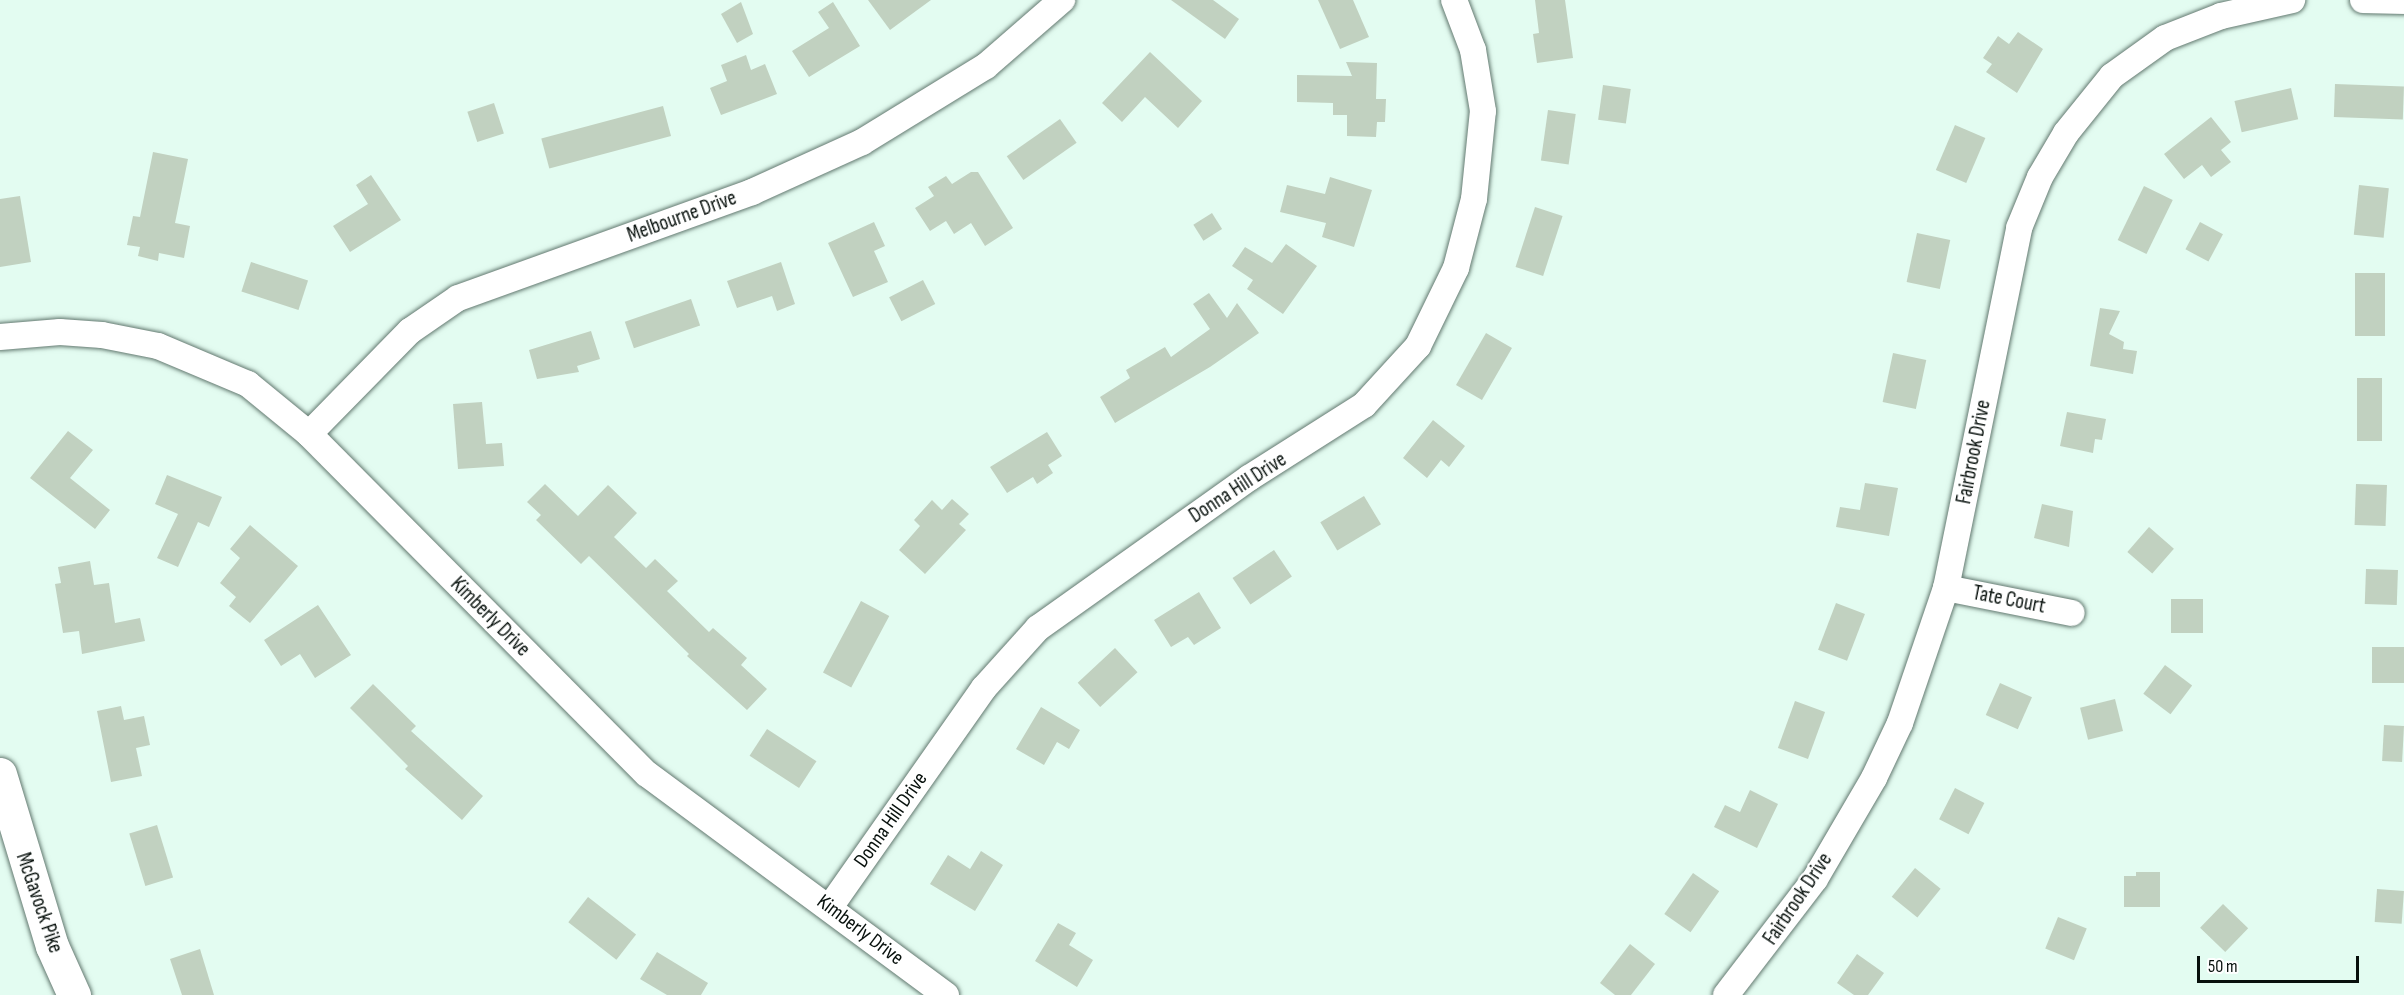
<!DOCTYPE html>
<html>
<head>
<meta charset="utf-8">
<style>
	body { margin:0 }
	#map { position:relative; width:2404px; height:995px; overflow:hidden; background:#e3fcf1; font-family:"Sofia Sans Condensed",sans-serif }
	div>[style] { position:absolute }
	.building>* { inset:0; background:#c1d1c0; transform-origin:0 0 }
	.roads { filter:drop-shadow(0 0 2px #637970) drop-shadow(0 0 2px #637970) }
	.minor>* { height:26px; margin:-13px; padding:0 13px; transform-origin:13px; border-radius:13px; background:#fff }
	.major>* { height:33px; margin:-16.5px; padding:0 16.5px; transform-origin:16.5px; border-radius:16.5px; background:#fff }
	span { translate:-50% -50%; white-space:nowrap; text-align:center; line-height:1.15; -webkit-text-stroke:4.5px #fff; paint-order:stroke }
	.street-label { font-size:21px; color:#07100c }
	.scale { position:absolute; left:2197px; top:956px; width:162px; height:27px; box-sizing:border-box; border:3px solid #07100c; border-top:0; padding-left:8px; font-size:18px; line-height:21px; white-space:nowrap; color:#07100c; -webkit-text-stroke:4px #fff; paint-order:stroke }
</style>
</head>
<body>
<div id="map">
	<div class="building">
		<i style="clip-path:polygon(868px 0,931px 0,890px 30px)"></i>
		<i style="clip-path:polygon(1171px 0,1213px 0,1239px 19px,1225px 39px)"></i>
		<i style="clip-path:polygon(1318px 0,1353px 0,1369px 37px,1340px 49px)"></i>
		<i style="clip-path:polygon(1535px 0,1565px 0,1573px 58px,1537px 63px,1533px 34px,1539px 33px)"></i>
		<i style="clip-path:polygon(741px 2px,753px 34px,737px 43px,721px 14px)"></i>
		<i style="clip-path:polygon(833px 2px,860px 46px,809px 77px,792px 51px,829px 28px,818px 12px)"></i>
		<i style="clip-path:polygon(2018px 32px,2043px 49px,2017px 93px,1986px 72px,1992px 64px,1983px 58px,1998px 36px,2009px 44px)"></i>
		<i style="clip-path:polygon(1150px 52px,1202px 101px,1178px 128px,1145px 97px,1122px 122px,1102px 103px)"></i>
		<i style="clip-path:polygon(746px 55px,751px 70px,765px 64px,777px 94px,721px 115px,710px 88px,727px 81px,721px 65px)"></i>
		<i style="clip-path:polygon(1346px 62px,1377px 63px,1376px 99px,1386px 99px,1385px 122px,1377px 122px,1376px 137px,1347px 136px,1347px 115px,1333px 115px,1333px 103px,1297px 102px,1297px 75px,1352px 76px)"></i>
		<i style="left:2335px;top:84px;width:69px;height:33px;rotate:2deg"></i>
		<i style="left:1603px;top:85px;width:28px;height:35px;rotate:8deg"></i>
		<i style="left:2291px;top:88px;width:32px;height:58px;rotate:77deg"></i>
		<i style="left:494px;top:103px;width:32px;height:28px;rotate:72deg"></i>
		<i style="left:663px;top:106px;width:31px;height:126px;rotate:75deg"></i>
		<i style="left:1548px;top:110px;width:28px;height:51px;rotate:8deg"></i>
		<i style="clip-path:polygon(2211px 117px,2231px 142px,2221px 150px,2231px 162px,2211px 177px,2202px 165px,2184px 179px,2164px 154px)"></i>
		<i style="left:1060px;top:119px;width:29px;height:65px;rotate:55deg"></i>
		<i style="left:1955px;top:125px;width:33px;height:49px;rotate:23deg"></i>
		<i style="clip-path:polygon(153px 152px,188px 159px,175px 223px,190px 226px,184px 258px,159px 253px,158px 261px,138px 256px,140px 247px,127px 245px,133px 216px,140px 217px)"></i>
		<i style="clip-path:polygon(971px 172px,978px 172px,1013px 228px,985px 246px,971px 223px,954px 234px,946px 221px,930px 231px,915px 208px,934px 196px,928px 187px,946px 176px,952px 184px)"></i>
		<i style="clip-path:polygon(371px 175px,401px 220px,350px 252px,333px 226px,368px 204px,356px 185px)"></i>
		<i style="clip-path:polygon(1330px 177px,1372px 190px,1354px 247px,1322px 237px,1326px 223px,1280px 212px,1287px 185px,1325px 194px)"></i>
		<i style="left:2359px;top:185px;width:30px;height:50px;rotate:6deg"></i>
		<i style="left:2144px;top:186px;width:32px;height:60px;rotate:26deg"></i>
		<i style="clip-path:polygon(20px 196px,31px 262px,0 267px,0 199px)"></i>
		<i style="left:1535px;top:207px;width:29px;height:63px;rotate:18deg"></i>
		<i style="left:1212px;top:213px;width:19px;height:22px;rotate:58deg"></i>
		<i style="clip-path:polygon(874px 222px,885px 246px,874px 251px,888px 282px,853px 297px,828px 243px)"></i>
		<i style="left:2200px;top:222px;width:26px;height:31px;rotate:28deg"></i>
		<i style="left:1917px;top:233px;width:34px;height:50px;rotate:12deg"></i>
		<i style="clip-path:polygon(1286px 244px,1317px 266px,1283px 314px,1247px 289px,1253px 280px,1232px 266px,1245px 247px,1272px 263px)"></i>
		<i style="left:251px;top:262px;width:60px;height:31px;rotate:18deg"></i>
		<i style="clip-path:polygon(781px 262px,795px 304px,777px 311px,772px 296px,737px 308px,727px 281px)"></i>
		<i style="left:2355px;top:273px;width:30px;height:63px"></i>
		<i style="left:923px;top:280px;width:27px;height:38px;rotate:63deg"></i>
		<i style="clip-path:polygon(1209px 293px,1227px 318px,1237px 303px,1259px 333px,1210px 367px,1115px 423px,1100px 397px,1130px 378px,1126px 370px,1165px 347px,1171px 357px,1210px 329px,1193px 304px)"></i>
		<i style="left:691px;top:299px;width:28px;height:70px;rotate:71deg"></i>
		<i style="clip-path:polygon(2100px 308px,2120px 311px,2109px 334px,2124px 342px,2123px 349px,2137px 351px,2133px 374px,2090px 366px)"></i>
		<i style="clip-path:polygon(591px 331px,600px 359px,577px 366px,579px 372px,537px 379px,529px 350px)"></i>
		<i style="left:1486px;top:333px;width:30px;height:60px;rotate:30deg"></i>
		<i style="left:1893px;top:353px;width:34px;height:50px;rotate:12deg"></i>
		<i style="left:2357px;top:378px;width:25px;height:63px"></i>
		<i style="clip-path:polygon(482px 402px,486px 444px,502px 443px,504px 466px,458px 469px,453px 404px)"></i>
		<i style="clip-path:polygon(2067px 412px,2106px 419px,2102px 440px,2095px 439px,2093px 453px,2060px 446px)"></i>
		<i style="clip-path:polygon(1433px 420px,1465px 446px,1449px 467px,1441px 460px,1427px 478px,1403px 458px)"></i>
		<i style="clip-path:polygon(68px 431px,93px 450px,70px 478px,110px 510px,95px 529px,30px 478px)"></i>
		<i style="clip-path:polygon(1047px 432px,1062px 456px,1048px 465px,1053px 473px,1037px 484px,1033px 477px,1007px 493px,990px 467px)"></i>
		<i style="clip-path:polygon(167px 475px,222px 497px,209px 527px,198px 522px,178px 567px,157px 558px,178px 514px,155px 504px)"></i>
		<i style="clip-path:polygon(1865px 483px,1898px 488px,1889px 536px,1836px 527px,1840px 507px,1860px 510px)"></i>
		<i style="clip-path:polygon(545px 484px,578px 516px,608px 485px,637px 513px,614px 537px,646px 568px,655px 559px,678px 581px,667px 591px,709px 632px,713px 628px,747px 658px,741px 665px,767px 689px,747px 710px,687px 656px,689px 654px,589px 556px,581px 564px,536px 520px,541px 515px,527px 502px)"></i>
		<i style="left:2356px;top:484px;width:31px;height:41px;rotate:2deg"></i>
		<i style="left:1364px;top:496px;width:33px;height:51px;rotate:59deg"></i>
		<i style="clip-path:polygon(952px 499px,969px 514px,959px 524px,966px 530px,925px 574px,899px 550px,920px 526px,914px 520px,932px 500px,942px 510px)"></i>
		<i style="clip-path:polygon(2042px 504px,2073px 511px,2069px 547px,2034px 538px)"></i>
		<i style="clip-path:polygon(250px 525px,298px 566px,250px 623px,229px 606px,236px 597px,220px 583px,240px 558px,230px 549px)"></i>
		<i style="left:2149px;top:527px;width:33px;height:33px;rotate:41deg"></i>
		<i style="left:1274px;top:550px;width:32px;height:50px;rotate:56deg"></i>
		<i style="clip-path:polygon(90px 561px,94px 585px,109px 583px,115px 623px,140px 618px,145px 641px,82px 654px,79px 631px,63px 633px,55px 584px,61px 583px,58px 567px)"></i>
		<i style="left:2366px;top:569px;width:32px;height:35px;rotate:2deg"></i>
		<i style="clip-path:polygon(1199px 592px,1221px 628px,1194px 645px,1188px 637px,1171px 647px,1154px 620px)"></i>
		<i style="left:2171px;top:599px;width:32px;height:34px"></i>
		<i style="left:861px;top:601px;width:32px;height:81px;rotate:28deg"></i>
		<i style="left:1836px;top:603px;width:31px;height:50px;rotate:21deg"></i>
		<i style="clip-path:polygon(318px 605px,351px 655px,315px 678px,300px 654px,281px 666px,264px 640px)"></i>
		<i style="left:2372px;top:647px;width:32px;height:36px"></i>
		<i style="left:1115px;top:648px;width:33px;height:51px;rotate:47deg"></i>
		<i style="left:2165px;top:665px;width:34px;height:36px;rotate:37deg"></i>
		<i style="left:2000px;top:683px;width:35px;height:35px;rotate:24deg"></i>
		<i style="clip-path:polygon(373px 684px,416px 726px,411px 731px,483px 796px,462px 820px,405px 769px,408px 766px,350px 708px)"></i>
		<i style="left:2115px;top:699px;width:33px;height:36px;rotate:76deg"></i>
		<i style="left:1795px;top:701px;width:32px;height:50px;rotate:20deg"></i>
		<i style="clip-path:polygon(121px 706px,124px 720px,144px 716px,150px 745px,136px 748px,142px 776px,111px 782px,97px 711px)"></i>
		<i style="clip-path:polygon(1041px 707px,1080px 730px,1069px 749px,1057px 742px,1044px 765px,1016px 749px)"></i>
		<i style="left:2384px;top:725px;width:20px;height:36px;rotate:3deg"></i>
		<i style="left:767px;top:729px;width:59px;height:32px;rotate:33deg"></i>
		<i style="left:1955px;top:788px;width:33px;height:35px;rotate:27deg"></i>
		<i style="clip-path:polygon(1750px 790px,1778px 804px,1757px 848px,1714px 827px,1725px 805px,1740px 812px)"></i>
		<i style="left:157px;top:825px;width:55px;height:29px;rotate:73deg"></i>
		<i style="clip-path:polygon(981px 851px,1003px 865px,975px 911px,930px 884px,948px 855px,970px 869px)"></i>
		<i style="left:1915px;top:868px;width:33px;height:37px;rotate:39deg"></i>
		<i style="clip-path:polygon(2136px 872px,2160px 872px,2160px 907px,2124px 907px,2124px 876px,2136px 876px)"></i>
		<i style="left:1693px;top:873px;width:32px;height:50px;rotate:35deg"></i>
		<i style="left:2377px;top:889px;width:27px;height:33px;rotate:4deg"></i>
		<i style="left:588px;top:897px;width:61px;height:32px;rotate:38deg"></i>
		<i style="left:2223px;top:904px;width:35px;height:33px;rotate:44deg"></i>
		<i style="left:2058px;top:917px;width:31px;height:34px;rotate:22deg"></i>
		<i style="clip-path:polygon(1058px 923px,1076px 933px,1069px 945px,1093px 960px,1077px 987px,1035px 961px)"></i>
		<i style="clip-path:polygon(1630px 944px,1655px 964px,1631px 995px,1615px 995px,1600px 983px)"></i>
		<i style="clip-path:polygon(200px 949px,214px 995px,182px 995px,170px 959px)"></i>
		<i style="clip-path:polygon(657px 952px,708px 983px,701px 995px,667px 995px,640px 979px)"></i>
		<i style="clip-path:polygon(1857px 954px,1884px 973px,1868px 995px,1854px 995px,1837px 983px)"></i>
	</div>
	<div class="roads">
		<div class="minor">
			<i style="left:2363px;top:0;width:41px;rotate:1.4deg"></i>
			<i style="left:0;top:337px;width:60px;rotate:-4.8deg"></i>
			<i style="left:60px;top:332px;width:42px;rotate:4.1deg"></i>
			<i style="left:102px;top:335px;width:57px;rotate:11.1deg"></i>
			<i style="left:158px;top:346px;width:98px;rotate:22.9deg"></i>
			<i style="left:248px;top:384px;width:79px;rotate:39.3deg"></i>
			<i style="left:309px;top:434px;width:479px;rotate:45.2deg"></i>
			<i style="left:647px;top:774px;width:372px;rotate:36.5deg"></i>
			<i style="left:309px;top:434px;width:144px;rotate:-45.6deg"></i>
			<i style="left:410px;top:331px;width:58px;rotate:-34.5deg"></i>
			<i style="left:458px;top:298px;width:313px;rotate:-19.8deg"></i>
			<i style="left:752px;top:192px;width:121px;rotate:-24.4deg"></i>
			<i style="left:862px;top:142px;width:145px;rotate:-31.5deg"></i>
			<i style="left:986px;top:66px;width:101px;rotate:-41deg"></i>
			<i style="left:1946px;top:588px;width:128px;rotate:11.2deg"></i>
			<i style="left:830px;top:907px;width:268px;rotate:-54.9deg"></i>
			<i style="left:984px;top:688px;width:81px;rotate:-48deg"></i>
			<i style="left:1038px;top:628px;width:259px;rotate:-35.4deg"></i>
			<i style="left:1249px;top:478px;width:136px;rotate:-32.4deg"></i>
			<i style="left:1364px;top:405px;width:80px;rotate:-47.5deg"></i>
			<i style="left:1418px;top:346px;width:87px;rotate:-64deg"></i>
			<i style="left:1456px;top:268px;width:71px;rotate:-75.4deg"></i>
			<i style="left:1474px;top:199px;width:88px;rotate:-84.2deg"></i>
			<i style="left:1483px;top:111px;width:62px;rotate:-99.3deg"></i>
			<i style="left:1473px;top:50px;width:53px;rotate:-110.8deg"></i>
			<i style="left:1726px;top:995px;width:146px;rotate:-52.5deg"></i>
			<i style="left:1815px;top:879px;width:117px;rotate:-59.7deg"></i>
			<i style="left:1874px;top:778px;width:61px;rotate:-64.7deg"></i>
			<i style="left:1900px;top:723px;width:143px;rotate:-71.2deg"></i>
			<i style="left:1946px;top:588px;width:367px;rotate:-78.5deg"></i>
			<i style="left:2019px;top:228px;width:55px;rotate:-67.6deg"></i>
			<i style="left:2040px;top:177px;width:51px;rotate:-59.4deg"></i>
			<i style="left:2066px;top:133px;width:73px;rotate:-51.1deg"></i>
			<i style="left:2112px;top:76px;width:65px;rotate:-35.6deg"></i>
			<i style="left:2165px;top:38px;width:60px;rotate:-21.4deg"></i>
			<i style="left:2221px;top:16px;width:73px;rotate:-12.7deg"></i>
		</div>
		<div class="major">
			<i style="left:0;top:774px;width:180px;rotate:73.2deg"></i>
			<i style="left:52px;top:946px;width:54px;rotate:65.8deg"></i>
		</div>
	</div>
	<div class="street-label">
		<span style="left:682px;top:217px;rotate:-20deg">Melbourne Drive</span>
		<span style="left:1974px;top:452px;rotate:-79deg">Fairbrook Drive</span>
		<span style="left:1238px;top:488px;rotate:-33deg">Donna Hill Drive</span>
		<span style="left:2009px;top:600px;rotate:11deg">Tate Court</span>
		<span style="left:490px;top:617px;rotate:45deg">Kimberly Drive</span>
		<span style="left:891px;top:820px;rotate:-55deg">Donna Hill Drive</span>
		<span style="left:1798px;top:899px;rotate:-56deg">Fairbrook Drive</span>
		<span style="left:39px;top:903px;rotate:71deg">McGavock Pike</span>
		<span style="left:860px;top:930px;rotate:37deg">Kimberly Drive</span>
	</div>
	<div class="scale">50 m</div>
</div>
</body>
</html>
